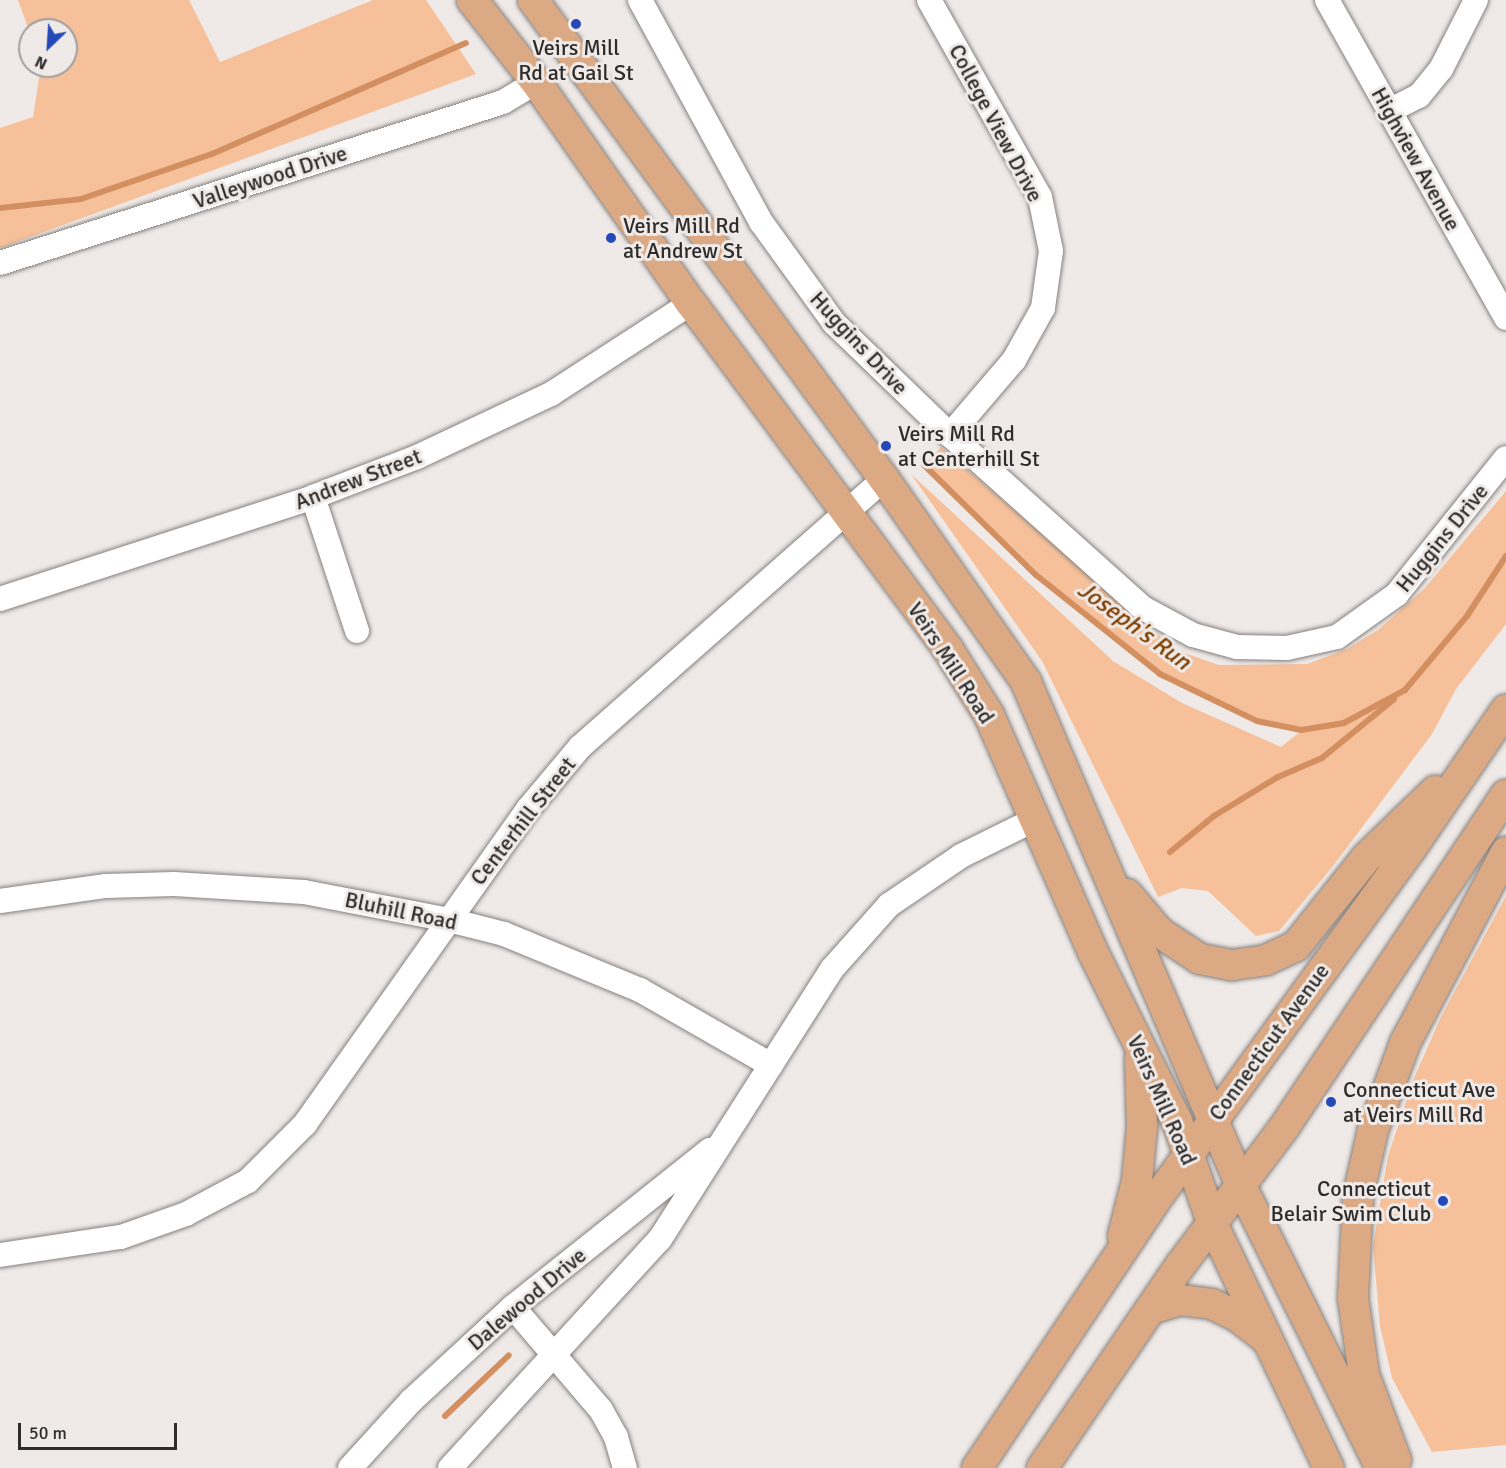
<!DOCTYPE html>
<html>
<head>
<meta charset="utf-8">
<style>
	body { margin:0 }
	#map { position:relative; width:1506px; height:1468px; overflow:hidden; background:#efeae8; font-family:Signika,sans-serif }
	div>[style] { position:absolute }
	.green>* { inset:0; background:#f6c09b }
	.stream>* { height:6px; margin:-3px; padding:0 3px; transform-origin:3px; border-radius:3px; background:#d38f5f }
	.roads { filter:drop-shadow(0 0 2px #85817e) drop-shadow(0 0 2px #85817e) }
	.minor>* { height:24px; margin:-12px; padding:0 12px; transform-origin:12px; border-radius:12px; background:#fff }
	.major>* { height:30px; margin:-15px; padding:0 15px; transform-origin:15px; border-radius:15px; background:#dbaa84 }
	.dots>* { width:16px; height:16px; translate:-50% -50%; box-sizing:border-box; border:3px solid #efeae8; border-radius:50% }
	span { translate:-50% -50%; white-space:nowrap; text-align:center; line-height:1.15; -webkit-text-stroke:6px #efeae8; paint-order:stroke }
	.poi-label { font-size:22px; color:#2e2d2c }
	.left { translate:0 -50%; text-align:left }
	.right { translate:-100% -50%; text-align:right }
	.street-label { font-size:22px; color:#2e2d2c }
	.water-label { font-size:24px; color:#7e3f01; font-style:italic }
	.north { position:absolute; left:18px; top:18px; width:60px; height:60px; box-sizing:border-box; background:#efeae8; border:2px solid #a29e9d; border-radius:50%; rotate:205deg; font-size:16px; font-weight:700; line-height:24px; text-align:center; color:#2e2d2c }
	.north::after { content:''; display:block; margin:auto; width:21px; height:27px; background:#2549b8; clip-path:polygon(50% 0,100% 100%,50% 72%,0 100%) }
	.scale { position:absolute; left:18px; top:1423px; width:159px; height:27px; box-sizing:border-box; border:3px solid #2e2d2c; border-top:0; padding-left:8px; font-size:18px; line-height:21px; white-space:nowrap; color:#2e2d2c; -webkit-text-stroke:4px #efeae8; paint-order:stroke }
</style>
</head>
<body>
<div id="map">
	<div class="green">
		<i style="clip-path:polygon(18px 0,189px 0,220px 62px,373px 0,426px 0,476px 74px,0 248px,0 128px,33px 117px,41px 66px,66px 66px,66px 30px,30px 30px,30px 33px)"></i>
		<i style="clip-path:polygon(941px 447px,1176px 650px,1219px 665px,1307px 664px,1347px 649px,1378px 630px,1424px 589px,1506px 491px,1506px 624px,1456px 689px,1432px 734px,1333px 866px,1279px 931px,1256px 936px,1208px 891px,1182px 888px,1158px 897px,1042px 661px,911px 474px,1113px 661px,1182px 703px,1281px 747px,1316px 719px,1301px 730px,1257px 721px,1160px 674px,1036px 575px,924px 465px)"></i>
		<i style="clip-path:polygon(1506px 896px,1506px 1445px,1432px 1452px,1392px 1378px,1380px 1326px,1373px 1246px,1388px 1156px,1414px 1078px,1441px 1017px)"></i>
	</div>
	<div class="stream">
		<i style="left:0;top:208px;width:81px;rotate:-6.3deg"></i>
		<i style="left:81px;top:199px;width:139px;rotate:-19deg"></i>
		<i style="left:212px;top:154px;width:277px;rotate:-23.6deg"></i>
		<i style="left:924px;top:465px;width:157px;rotate:44.5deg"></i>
		<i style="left:1036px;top:575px;width:159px;rotate:38.6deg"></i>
		<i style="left:1160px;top:674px;width:108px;rotate:25.9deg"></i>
		<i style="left:1257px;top:721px;width:45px;rotate:11.6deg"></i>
		<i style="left:1301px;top:730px;width:44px;rotate:-9.2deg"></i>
		<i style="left:1344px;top:723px;width:69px;rotate:-28.4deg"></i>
		<i style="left:1405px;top:690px;width:97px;rotate:-50deg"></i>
		<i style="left:1467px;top:616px;width:72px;rotate:-57deg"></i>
		<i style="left:1170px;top:852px;width:57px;rotate:-39.3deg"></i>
		<i style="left:1214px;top:816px;width:75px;rotate:-31.4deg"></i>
		<i style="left:1278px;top:777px;width:48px;rotate:-23.4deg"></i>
		<i style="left:1322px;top:758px;width:93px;rotate:-39.3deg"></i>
		<i style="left:445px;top:1416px;width:88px;rotate:-43.6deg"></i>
	</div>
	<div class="roads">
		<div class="minor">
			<i style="left:640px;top:0;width:253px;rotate:61.4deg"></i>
			<i style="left:761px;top:222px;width:125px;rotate:54.1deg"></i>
			<i style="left:834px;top:323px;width:161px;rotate:44deg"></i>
			<i style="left:950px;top:435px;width:259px;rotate:41.9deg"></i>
			<i style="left:1143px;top:608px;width:57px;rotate:28.4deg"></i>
			<i style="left:1193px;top:635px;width:46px;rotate:15.3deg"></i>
			<i style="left:1237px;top:647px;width:50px;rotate:1.1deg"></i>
			<i style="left:1287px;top:648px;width:51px;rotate:-12.4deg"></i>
			<i style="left:1337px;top:637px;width:74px;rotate:-35.6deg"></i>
			<i style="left:1397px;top:594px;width:174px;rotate:-51.3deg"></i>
			<i style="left:929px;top:0;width:226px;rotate:60.6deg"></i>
			<i style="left:1040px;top:197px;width:55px;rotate:78.5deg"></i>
			<i style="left:1051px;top:251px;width:58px;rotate:98deg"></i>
			<i style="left:1043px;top:308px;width:60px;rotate:119.1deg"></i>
			<i style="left:1014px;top:360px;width:99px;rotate:130.5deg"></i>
			<i style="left:1327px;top:0;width:365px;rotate:60.6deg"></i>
			<i style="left:1389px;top:111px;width:34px;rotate:-27deg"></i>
			<i style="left:1419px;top:96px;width:35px;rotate:-51deg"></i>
			<i style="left:1441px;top:69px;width:77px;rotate:-63.1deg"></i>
			<i style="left:0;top:263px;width:528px;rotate:-17.75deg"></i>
			<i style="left:503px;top:102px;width:39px;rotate:-31deg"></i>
			<i style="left:313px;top:497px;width:141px;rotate:71.8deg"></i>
			<i style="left:0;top:599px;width:329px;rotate:-18deg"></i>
			<i style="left:313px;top:497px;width:111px;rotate:-21deg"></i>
			<i style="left:417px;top:457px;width:148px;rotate:-25.2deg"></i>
			<i style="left:551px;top:394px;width:167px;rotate:-33deg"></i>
			<i style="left:0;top:901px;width:107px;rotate:-8.1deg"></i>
			<i style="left:106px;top:886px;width:68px;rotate:-1.7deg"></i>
			<i style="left:174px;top:884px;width:130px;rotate:3.5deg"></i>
			<i style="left:304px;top:892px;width:148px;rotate:10.9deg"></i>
			<i style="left:449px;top:920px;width:57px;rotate:14.3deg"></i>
			<i style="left:504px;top:934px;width:147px;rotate:22.4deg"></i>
			<i style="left:640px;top:990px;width:151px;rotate:29.8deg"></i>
			<i style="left:0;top:1255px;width:122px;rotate:-8.5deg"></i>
			<i style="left:121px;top:1237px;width:69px;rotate:-19.5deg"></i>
			<i style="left:186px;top:1214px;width:70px;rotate:-28deg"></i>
			<i style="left:248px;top:1181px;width:81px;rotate:-45deg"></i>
			<i style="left:305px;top:1124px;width:386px;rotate:-54.7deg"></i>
			<i style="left:528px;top:809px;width:81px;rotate:-50deg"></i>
			<i style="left:580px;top:747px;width:405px;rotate:-41.4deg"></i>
			<i style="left:513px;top:1307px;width:135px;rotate:49.5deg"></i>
			<i style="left:601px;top:1410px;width:31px;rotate:61deg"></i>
			<i style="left:616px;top:1437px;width:32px;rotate:74deg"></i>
			<i style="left:350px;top:1468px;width:91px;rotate:-47.7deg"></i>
			<i style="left:411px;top:1401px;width:139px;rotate:-42.7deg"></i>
			<i style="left:513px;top:1307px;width:252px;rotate:-38.6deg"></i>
			<i style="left:450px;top:1468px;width:311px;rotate:-47.5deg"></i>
			<i style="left:660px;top:1239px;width:320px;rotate:-57.5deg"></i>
			<i style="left:832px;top:969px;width:86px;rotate:-48.3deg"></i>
			<i style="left:889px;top:905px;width:87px;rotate:-34.2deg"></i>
			<i style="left:961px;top:856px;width:81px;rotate:-26.3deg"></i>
		</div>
		<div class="major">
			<i style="left:472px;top:0;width:104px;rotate:52deg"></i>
			<i style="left:536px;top:82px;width:270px;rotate:55deg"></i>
			<i style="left:691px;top:303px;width:433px;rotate:53.4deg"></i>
			<i style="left:949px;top:651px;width:75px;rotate:58deg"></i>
			<i style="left:989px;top:715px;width:261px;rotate:66.3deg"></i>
			<i style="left:1094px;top:954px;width:186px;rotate:63.6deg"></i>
			<i style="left:1177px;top:1121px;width:110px;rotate:70.9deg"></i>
			<i style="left:1213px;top:1225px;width:269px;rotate:64.5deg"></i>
			<i style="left:533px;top:0;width:594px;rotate:53.77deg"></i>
			<i style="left:884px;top:479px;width:248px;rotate:55deg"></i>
			<i style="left:1026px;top:682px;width:550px;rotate:66.88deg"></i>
			<i style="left:1242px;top:1188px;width:313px;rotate:63.6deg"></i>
			<i style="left:1127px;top:894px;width:50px;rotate:49.9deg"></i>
			<i style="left:1159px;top:932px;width:49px;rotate:33.4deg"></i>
			<i style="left:1200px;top:959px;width:33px;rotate:11deg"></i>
			<i style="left:1232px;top:965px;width:34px;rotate:-8deg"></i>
			<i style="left:1266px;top:960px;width:33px;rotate:-25deg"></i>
			<i style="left:1296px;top:946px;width:114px;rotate:-51.4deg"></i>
			<i style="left:1367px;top:857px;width:95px;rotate:-44.1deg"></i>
			<i style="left:1123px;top:1236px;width:57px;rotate:-75.7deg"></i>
			<i style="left:1137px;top:1181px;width:54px;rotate:-84.7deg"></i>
			<i style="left:1142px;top:1127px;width:69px;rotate:-91.7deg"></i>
			<i style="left:1151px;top:1309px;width:30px;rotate:-17deg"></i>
			<i style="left:1180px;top:1300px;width:32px;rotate:7deg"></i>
			<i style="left:1212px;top:1304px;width:28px;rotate:26deg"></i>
			<i style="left:1237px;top:1316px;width:36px;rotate:38deg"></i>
			<i style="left:1396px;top:1460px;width:91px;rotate:-110.6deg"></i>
			<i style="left:1364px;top:1375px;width:78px;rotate:-98.1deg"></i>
			<i style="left:1353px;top:1298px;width:102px;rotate:-87.2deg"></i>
			<i style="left:1358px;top:1196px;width:68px;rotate:-77.2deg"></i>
			<i style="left:1373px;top:1130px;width:93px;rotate:-69.8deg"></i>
			<i style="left:1405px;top:1043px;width:216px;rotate:-62.1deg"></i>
			<i style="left:977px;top:1468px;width:329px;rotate:-56.3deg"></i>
			<i style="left:1160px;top:1194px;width:425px;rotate:-54deg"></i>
			<i style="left:1410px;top:850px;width:170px;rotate:-55.6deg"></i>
			<i style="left:1042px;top:1468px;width:245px;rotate:-55.7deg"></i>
			<i style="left:1180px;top:1266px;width:175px;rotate:-53.1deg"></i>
			<i style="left:1285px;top:1126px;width:398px;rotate:-56.3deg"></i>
		</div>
	</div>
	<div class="dots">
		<i style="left:576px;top:24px;background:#2549b8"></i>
		<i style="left:611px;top:238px;background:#2549b8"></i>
		<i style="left:886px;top:446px;background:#2549b8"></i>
		<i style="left:1331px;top:1102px;background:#2549b8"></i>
		<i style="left:1443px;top:1201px;background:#2549b8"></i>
	</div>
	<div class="poi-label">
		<span style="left:576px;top:60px">Veirs Mill<br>Rd at Gail St</span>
		<span class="left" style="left:623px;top:238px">Veirs Mill Rd<br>at Andrew St</span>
		<span class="left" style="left:898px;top:446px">Veirs Mill Rd<br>at Centerhill St</span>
		<span class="left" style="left:1343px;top:1102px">Connecticut Ave<br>at Veirs Mill Rd</span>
		<span class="right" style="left:1431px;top:1201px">Connecticut<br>Belair Swim Club</span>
	</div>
	<div class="street-label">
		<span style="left:996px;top:123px;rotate:62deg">College View Drive</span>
		<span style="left:1416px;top:159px;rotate:61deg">Highview Avenue</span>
		<span style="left:270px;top:177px;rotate:-18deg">Valleywood Drive</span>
		<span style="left:859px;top:343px;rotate:47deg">Huggins Drive</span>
		<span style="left:358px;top:479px;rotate:-21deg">Andrew Street</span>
		<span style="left:1442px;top:538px;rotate:-51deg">Huggins Drive</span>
		<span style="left:951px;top:663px;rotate:57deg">Veirs Mill Road</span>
		<span style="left:523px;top:821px;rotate:-52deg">Centerhill Street</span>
		<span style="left:401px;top:911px;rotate:12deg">Bluhill Road</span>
		<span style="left:1269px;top:1042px;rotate:-54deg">Connecticut Avenue</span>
		<span style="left:1162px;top:1100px;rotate:66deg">Veirs Mill Road</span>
		<span style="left:527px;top:1299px;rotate:-40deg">Dalewood Drive</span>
	</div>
	<div class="water-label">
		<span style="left:1134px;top:626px;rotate:36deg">Joseph's Run</span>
	</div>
	<div class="north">N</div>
	<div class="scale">50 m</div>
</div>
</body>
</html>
